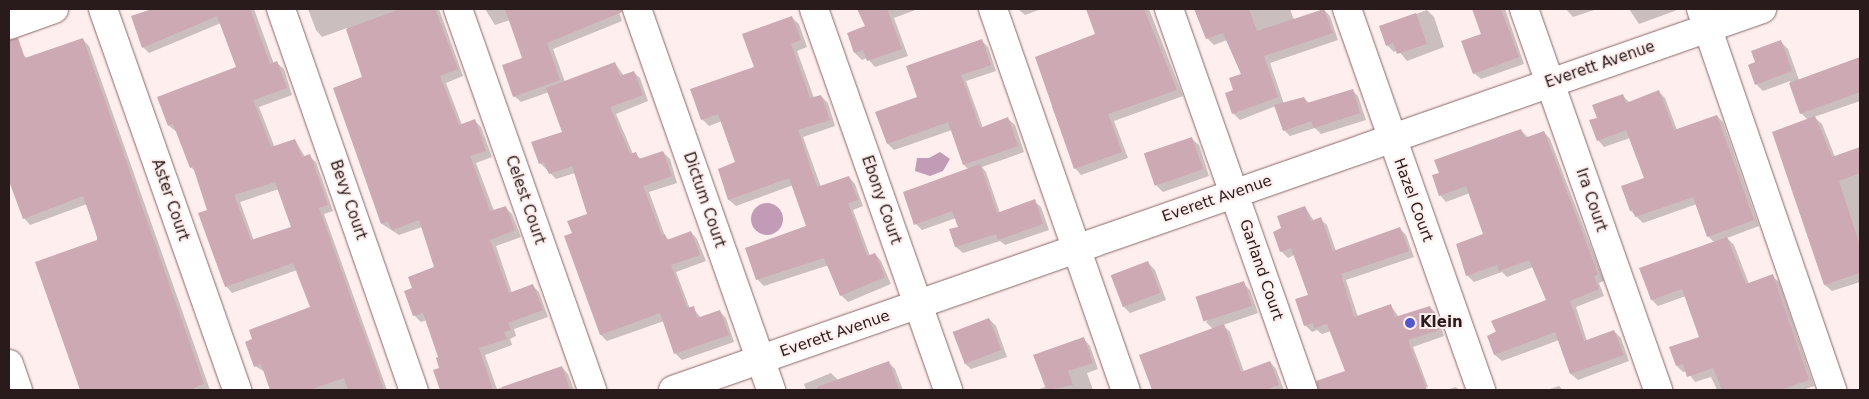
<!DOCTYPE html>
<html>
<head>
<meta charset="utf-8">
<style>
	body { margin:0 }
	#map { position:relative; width:1869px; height:399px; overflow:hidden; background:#feeeee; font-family:"DejaVu Sans",sans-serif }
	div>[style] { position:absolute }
	.water>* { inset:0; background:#c29bb6 }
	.round { border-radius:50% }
	.shadow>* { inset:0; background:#0003 }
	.building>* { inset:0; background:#cca9b3; transform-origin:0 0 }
	.roads { filter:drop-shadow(0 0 1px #896767) drop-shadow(0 0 1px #896767) }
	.minor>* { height:28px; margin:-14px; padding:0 14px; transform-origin:14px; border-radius:14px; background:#fff }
	.major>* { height:28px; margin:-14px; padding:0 14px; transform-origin:14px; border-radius:14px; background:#fff }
	.dots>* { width:14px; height:14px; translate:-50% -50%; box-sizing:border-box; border:2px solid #feeeee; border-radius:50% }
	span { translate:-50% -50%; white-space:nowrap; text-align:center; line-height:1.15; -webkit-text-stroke:4px #feeeee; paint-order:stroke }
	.street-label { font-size:15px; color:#291b1b }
	.poi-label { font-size:15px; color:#291b1b; font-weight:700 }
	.left { translate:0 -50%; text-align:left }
	.frame { position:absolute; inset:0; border:10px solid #291b1b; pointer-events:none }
</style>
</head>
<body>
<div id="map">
	<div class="water">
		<i style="clip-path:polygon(940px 152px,950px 159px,943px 171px,930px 176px,915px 171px,917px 158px,929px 158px)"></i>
		<i class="round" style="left:751px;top:203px;width:32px;height:32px"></i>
	</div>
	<div class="shadow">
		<i style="clip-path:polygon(evenodd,156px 9px,254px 9px,274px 64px,277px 63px,284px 69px,292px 95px,259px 107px,275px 148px,295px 140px,305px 157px,309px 156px,316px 162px,333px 211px,324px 214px,387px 390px,271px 390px,265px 372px,255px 366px,311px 308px,297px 270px,232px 293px,226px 286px,209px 211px,196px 172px,191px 167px,177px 132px,169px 126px,237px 68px,221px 23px,149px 53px,143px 47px,132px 17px,156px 9px,279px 189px,293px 227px,254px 241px,240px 202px,279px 189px)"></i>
		<i style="clip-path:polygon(308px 9px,439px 9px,463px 76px,446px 83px,462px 125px,474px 120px,481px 127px,492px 157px,476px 163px,494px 211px,505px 207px,512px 214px,521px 237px,496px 246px,512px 293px,533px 286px,539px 292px,548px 317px,514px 329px,516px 336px,510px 339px,512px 345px,485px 355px,497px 389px,562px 367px,568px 374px,574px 390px,441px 390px,434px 371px,441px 368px,440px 358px,427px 320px,421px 322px,414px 315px,414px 289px,435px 268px,422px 227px,399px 235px,382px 224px,363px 78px,347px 28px,322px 37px,316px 30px)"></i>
		<i style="clip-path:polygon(485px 9px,618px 9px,622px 21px,553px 49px,565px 82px,615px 63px,624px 76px,633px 72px,640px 78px,648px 101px,616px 114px,633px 154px,642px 159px,663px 152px,670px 159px,677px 183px,649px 192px,665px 236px,669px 240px,691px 232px,697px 239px,706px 261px,676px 272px,690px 309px,693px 308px,701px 318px,720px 312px,726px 318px,734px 342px,682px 360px,675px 353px,664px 321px,607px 341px,601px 335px,573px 234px,589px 215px,575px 173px,556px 179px,540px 163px,564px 132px,549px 92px,521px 102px,514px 96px,523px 58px,510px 20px,495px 25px)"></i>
		<i style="clip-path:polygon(859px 9px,918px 9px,894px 18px,908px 56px,875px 67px,867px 58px,862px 60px,855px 53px,849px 33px,866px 27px)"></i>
		<i style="clip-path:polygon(1018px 9px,1041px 9px,1025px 15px)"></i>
		<i style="clip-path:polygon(1087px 9px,1149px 9px,1183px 96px,1114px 121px,1128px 158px,1081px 175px,1075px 168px,1052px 107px,1096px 34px)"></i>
		<i style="clip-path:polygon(1196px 9px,1290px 9px,1294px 20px,1324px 10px,1330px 16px,1338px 40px,1270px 63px,1284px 104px,1304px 98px,1310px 104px,1352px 90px,1358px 96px,1366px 120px,1321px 134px,1315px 128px,1290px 136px,1284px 130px,1276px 106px,1240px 120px,1233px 113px,1235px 91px,1242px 75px,1227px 40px,1214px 45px,1207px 38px)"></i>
		<i style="clip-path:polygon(1473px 9px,1505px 9px,1524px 64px,1481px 79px,1474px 73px,1482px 35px)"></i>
		<i style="clip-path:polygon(1566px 9px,1597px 9px,1573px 17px)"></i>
		<i style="clip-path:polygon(1629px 9px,1680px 9px,1639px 24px)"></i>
		<i style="clip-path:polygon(1427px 10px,1434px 17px,1444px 47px,1407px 61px,1398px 50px,1394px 52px,1387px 45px,1380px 27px)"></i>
		<i style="clip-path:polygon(792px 18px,799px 24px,807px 47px,797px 51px,814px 98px,821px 96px,828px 103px,835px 126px,803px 137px,821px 187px,849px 177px,855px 184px,863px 206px,853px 210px,870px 256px,875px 254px,881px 261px,891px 284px,848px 302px,841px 295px,829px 265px,764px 286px,757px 279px,808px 227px,793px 185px,736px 206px,729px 200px,720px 170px,737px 163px,722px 121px,709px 126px,702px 119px,755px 67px)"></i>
		<i style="clip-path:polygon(83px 40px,89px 46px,210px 390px,81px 390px,36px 263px,98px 241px,87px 204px,30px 225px,24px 218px,9px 178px,9px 60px,23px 55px,27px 58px)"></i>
		<i style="clip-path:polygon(982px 41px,988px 47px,996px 71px,966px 81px,983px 128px,1008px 119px,1015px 125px,1024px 152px,982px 167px,986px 172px,1000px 213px,1034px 201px,1041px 207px,1049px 230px,1005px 245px,1000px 241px,963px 253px,956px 247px,951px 230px,959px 227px,956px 218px,922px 230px,916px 224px,969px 170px,964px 165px,952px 130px,894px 150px,888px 144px,876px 113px,918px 98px)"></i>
		<i style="clip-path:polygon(1781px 42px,1788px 49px,1799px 80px,1860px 58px,1860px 101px,1814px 117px,1822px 124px,1835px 157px,1860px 148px,1860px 282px,1832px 291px,1825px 285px,1773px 133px,1808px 120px,1801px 113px,1790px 81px,1763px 91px,1756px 84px,1757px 63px)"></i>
		<i style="clip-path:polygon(1659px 92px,1665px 98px,1677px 130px,1717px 116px,1723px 122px,1759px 226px,1727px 238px,1734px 245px,1749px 284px,1772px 276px,1779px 282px,1814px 386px,1803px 390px,1717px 390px,1711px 377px,1695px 382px,1687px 371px,1683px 372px,1677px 366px,1671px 348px,1700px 338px,1686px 296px,1658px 306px,1652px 300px,1641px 269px,1715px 243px,1708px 236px,1697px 204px,1643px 223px,1631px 211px,1646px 178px,1630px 138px,1604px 147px,1598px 140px,1598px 119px,1623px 96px,1630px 103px)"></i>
		<i style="clip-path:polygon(1521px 131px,1528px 137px,1544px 132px,1550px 139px,1604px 281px,1599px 283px,1604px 296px,1576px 307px,1587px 341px,1614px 331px,1621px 338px,1629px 361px,1578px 380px,1571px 374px,1559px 340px,1502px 361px,1495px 355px,1488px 336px,1547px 301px,1533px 267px,1507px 277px,1502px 272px,1474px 282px,1467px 275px,1485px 235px,1470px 193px,1446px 202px,1440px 195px,1440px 173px)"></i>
		<i style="clip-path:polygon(1192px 139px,1199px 145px,1209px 176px,1163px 192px,1156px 185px,1145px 153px)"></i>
		<i style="clip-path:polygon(1305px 207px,1314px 221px,1320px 219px,1327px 225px,1336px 251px,1400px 229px,1406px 235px,1414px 257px,1346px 280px,1358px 317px,1390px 305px,1399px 317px,1430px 307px,1436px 313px,1444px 336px,1413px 347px,1428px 387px,1419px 390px,1331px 390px,1330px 387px,1346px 372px,1331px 331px,1322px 334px,1317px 330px,1312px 332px,1305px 325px,1309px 296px,1294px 255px,1288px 258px,1281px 251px,1283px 229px)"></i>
		<i style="clip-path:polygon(1148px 263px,1155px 270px,1166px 300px,1130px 313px,1123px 306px)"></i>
		<i style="clip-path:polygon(1243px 283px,1250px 290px,1258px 313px,1223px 325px,1230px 332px,1244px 372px,1270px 362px,1276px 369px,1284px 390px,1172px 390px,1213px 329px,1206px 322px)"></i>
		<i style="clip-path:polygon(989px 319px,996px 326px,1007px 357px,971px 369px,964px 363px)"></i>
		<i style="clip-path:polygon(1084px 339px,1090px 346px,1098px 369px,1087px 373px,1093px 390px,1037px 390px,1045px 387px,1034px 356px)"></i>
		<i style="clip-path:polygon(889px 363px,895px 369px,903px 390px,806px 390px,804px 384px,831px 373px,838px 380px)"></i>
		<i style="clip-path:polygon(1559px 386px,1563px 390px,1547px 390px)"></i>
		<i style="clip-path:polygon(1456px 387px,1459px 390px,1446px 390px)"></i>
	</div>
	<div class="building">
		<i style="clip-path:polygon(evenodd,152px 9px,250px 9px,270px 64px,277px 61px,287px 88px,253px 100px,271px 147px,295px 139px,302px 157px,310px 154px,328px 205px,319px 208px,384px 390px,348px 390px,344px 378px,309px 390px,270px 390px,261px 364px,254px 367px,245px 342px,252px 339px,249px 330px,310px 307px,293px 263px,225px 287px,198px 213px,207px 210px,193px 167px,190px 168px,173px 124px,168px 126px,157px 97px,236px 67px,217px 16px,142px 48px,131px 16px,152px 9px,275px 182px,291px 227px,251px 240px,234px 195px,275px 182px)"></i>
		<i style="clip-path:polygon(400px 9px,435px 9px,458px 69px,440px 76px,459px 125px,475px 119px,486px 151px,470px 156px,490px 211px,506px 206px,515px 230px,490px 240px,509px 293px,533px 284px,543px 310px,508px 323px,511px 330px,504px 332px,507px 339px,479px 348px,493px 390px,440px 390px,433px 370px,439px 368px,436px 358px,438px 357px,423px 313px,413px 316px,404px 291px,412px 288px,408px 277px,434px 267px,419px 220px,392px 230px,388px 221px,381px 224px,333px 88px,362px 77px,346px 29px)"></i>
		<i style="clip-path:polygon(505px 9px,622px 9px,622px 12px,547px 43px,560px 80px,513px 97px,502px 65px,522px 58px)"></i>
		<i style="clip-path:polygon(857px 9px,887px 9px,902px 49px,867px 61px,863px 50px,854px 53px,847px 33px,865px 26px)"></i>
		<i style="clip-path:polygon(1086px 9px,1144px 9px,1177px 90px,1108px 114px,1122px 152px,1074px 169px,1035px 57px,1095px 34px)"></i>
		<i style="clip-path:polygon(1194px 9px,1249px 9px,1257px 31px,1324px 9px,1333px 33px,1264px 56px,1278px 97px,1232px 114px,1225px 93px,1233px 90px,1229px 78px,1241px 74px,1223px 33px,1206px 39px)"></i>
		<i style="clip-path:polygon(1472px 9px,1501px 9px,1519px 57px,1473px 74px,1461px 41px,1481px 34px)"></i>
		<i style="clip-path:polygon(1416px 13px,1427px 44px,1397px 54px,1393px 43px,1386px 46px,1379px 26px)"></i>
		<i style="clip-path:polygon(792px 16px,801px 40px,791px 44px,810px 98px,821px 95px,830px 120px,798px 130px,817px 187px,849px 176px,858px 200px,848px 203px,867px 256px,875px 253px,885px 277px,840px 296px,824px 258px,756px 280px,745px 248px,806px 226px,789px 178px,728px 200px,718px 169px,735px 162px,718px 114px,701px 120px,690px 89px,754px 67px,742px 34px)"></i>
		<i style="clip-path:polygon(18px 38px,25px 58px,83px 38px,204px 384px,189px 390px,80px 390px,35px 262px,97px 240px,97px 236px,83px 196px,23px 219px,9px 181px,9px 40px)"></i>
		<i style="clip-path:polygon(982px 39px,991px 65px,961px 75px,980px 128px,1008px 117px,1018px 146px,963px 165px,948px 122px,887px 144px,875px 112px,917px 97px,906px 66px)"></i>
		<i style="clip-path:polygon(1781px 40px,1792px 71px,1755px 85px,1748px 65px,1755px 62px,1751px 51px)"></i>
		<i style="clip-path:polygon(1860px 57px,1860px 92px,1800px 114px,1789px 83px)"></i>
		<i style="clip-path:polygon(615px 62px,620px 76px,634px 71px,643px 95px,610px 107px,630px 154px,636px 152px,639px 159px,663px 151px,672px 176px,643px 186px,662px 236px,665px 234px,667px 240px,691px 231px,700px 255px,671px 265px,687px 308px,694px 306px,697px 318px,720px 310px,729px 335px,674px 354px,660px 313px,600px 335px,564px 236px,572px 233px,567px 221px,587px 214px,572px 166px,549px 174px,544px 162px,539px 164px,531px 142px,562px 132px,546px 88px)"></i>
		<i style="clip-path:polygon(1353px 89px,1360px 113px,1314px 128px,1311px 121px,1283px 131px,1274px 105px,1304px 97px,1307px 103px)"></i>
		<i style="clip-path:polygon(1659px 90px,1674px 130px,1717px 115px,1754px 220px,1707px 237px,1693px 197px,1635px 217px,1633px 210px,1630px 211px,1621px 186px,1644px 178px,1626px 130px,1597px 141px,1589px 120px,1597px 118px,1592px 105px,1623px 94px,1626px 103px)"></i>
		<i style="clip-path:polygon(1815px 116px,1832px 157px,1860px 147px,1860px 173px,1839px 181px,1860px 246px,1860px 273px,1824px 285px,1772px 132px)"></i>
		<i style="clip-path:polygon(1521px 129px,1525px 138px,1544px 131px,1598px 274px,1594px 276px,1599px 289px,1570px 301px,1584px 341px,1614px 330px,1624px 355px,1570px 374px,1555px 332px,1494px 355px,1487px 336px,1496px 332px,1491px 321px,1546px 300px,1529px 260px,1499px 271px,1497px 265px,1466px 276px,1456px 244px,1483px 234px,1466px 186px,1439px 196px,1432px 175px,1439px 173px,1434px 160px)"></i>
		<i style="left:1192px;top:137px;width:34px;height:51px;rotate:71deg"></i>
		<i style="clip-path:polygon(980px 164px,997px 213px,1035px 199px,1043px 224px,998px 240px,996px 234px,955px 247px,949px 229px,958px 227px,952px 211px,914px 225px,903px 192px)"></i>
		<i style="clip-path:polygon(1305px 206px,1311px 221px,1321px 217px,1333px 251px,1400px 227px,1409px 251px,1341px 274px,1354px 317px,1391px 304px,1395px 317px,1430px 306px,1439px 330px,1408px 340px,1427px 390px,1318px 390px,1316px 381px,1345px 371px,1327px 324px,1314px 328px,1313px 323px,1304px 326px,1295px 299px,1308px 295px,1291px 248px,1280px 252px,1273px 232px,1281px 228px,1277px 216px)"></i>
		<i style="clip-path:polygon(1727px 237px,1746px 284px,1773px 274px,1809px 380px,1780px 390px,1722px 390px,1713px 368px,1687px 377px,1683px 364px,1676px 366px,1669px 347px,1699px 337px,1682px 289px,1651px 300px,1639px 268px)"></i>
		<i style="left:1148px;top:261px;width:34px;height:40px;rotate:69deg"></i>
		<i style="left:1244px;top:281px;width:26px;height:51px;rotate:72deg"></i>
		<i style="left:989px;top:318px;width:34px;height:39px;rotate:69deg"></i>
		<i style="clip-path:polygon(1224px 324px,1241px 372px,1270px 361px,1279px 385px,1264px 390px,1152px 390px,1139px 355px)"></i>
		<i style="clip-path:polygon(1084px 337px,1093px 363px,1068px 371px,1073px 385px,1047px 390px,1033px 355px)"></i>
		<i style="clip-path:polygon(889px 361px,899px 390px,817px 390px,817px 387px)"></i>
		<i style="clip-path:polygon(562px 366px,570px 390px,502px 390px,502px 387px)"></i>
	</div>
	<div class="roads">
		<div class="minor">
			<i style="left:103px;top:9px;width:404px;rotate:70.6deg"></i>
			<i style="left:281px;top:9px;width:404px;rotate:70.8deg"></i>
			<i style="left:458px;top:9px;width:404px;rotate:70.6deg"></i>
			<i style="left:637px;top:9px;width:404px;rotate:70.6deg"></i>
			<i style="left:814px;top:9px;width:404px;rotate:70.6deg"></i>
			<i style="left:993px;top:9px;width:404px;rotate:70.8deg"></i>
			<i style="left:1169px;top:9px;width:404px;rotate:70.6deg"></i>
			<i style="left:1347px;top:9px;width:404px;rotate:70.6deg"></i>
			<i style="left:1524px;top:9px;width:404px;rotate:70.6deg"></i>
			<i style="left:1701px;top:9px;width:403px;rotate:71deg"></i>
			<i style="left:9px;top:25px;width:48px;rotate:-19.6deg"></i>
			<i style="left:673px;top:390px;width:1154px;rotate:-19.28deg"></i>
		</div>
		<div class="major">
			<i style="left:9px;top:364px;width:28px;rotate:71deg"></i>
		</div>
	</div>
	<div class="dots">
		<i style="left:1410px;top:323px;background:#5056cc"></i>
	</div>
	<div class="street-label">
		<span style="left:1600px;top:65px;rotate:-19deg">Everett Avenue</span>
		<span style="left:1217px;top:199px;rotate:-19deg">Everett Avenue</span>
		<span style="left:170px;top:200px;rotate:71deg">Aster Court</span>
		<span style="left:348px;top:200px;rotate:71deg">Bevy Court</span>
		<span style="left:525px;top:200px;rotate:71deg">Celest Court</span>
		<span style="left:704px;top:200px;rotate:71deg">Dictum Court</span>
		<span style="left:881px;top:200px;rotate:71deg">Ebony Court</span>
		<span style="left:1413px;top:200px;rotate:70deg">Hazel Court</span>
		<span style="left:1591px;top:200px;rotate:71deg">Ira Court</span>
		<span style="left:1261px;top:270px;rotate:71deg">Garland Court</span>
		<span style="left:835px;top:334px;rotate:-19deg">Everett Avenue</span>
	</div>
	<div class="poi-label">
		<span class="left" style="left:1420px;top:323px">Klein</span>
	</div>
	<div class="frame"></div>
</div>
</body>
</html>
